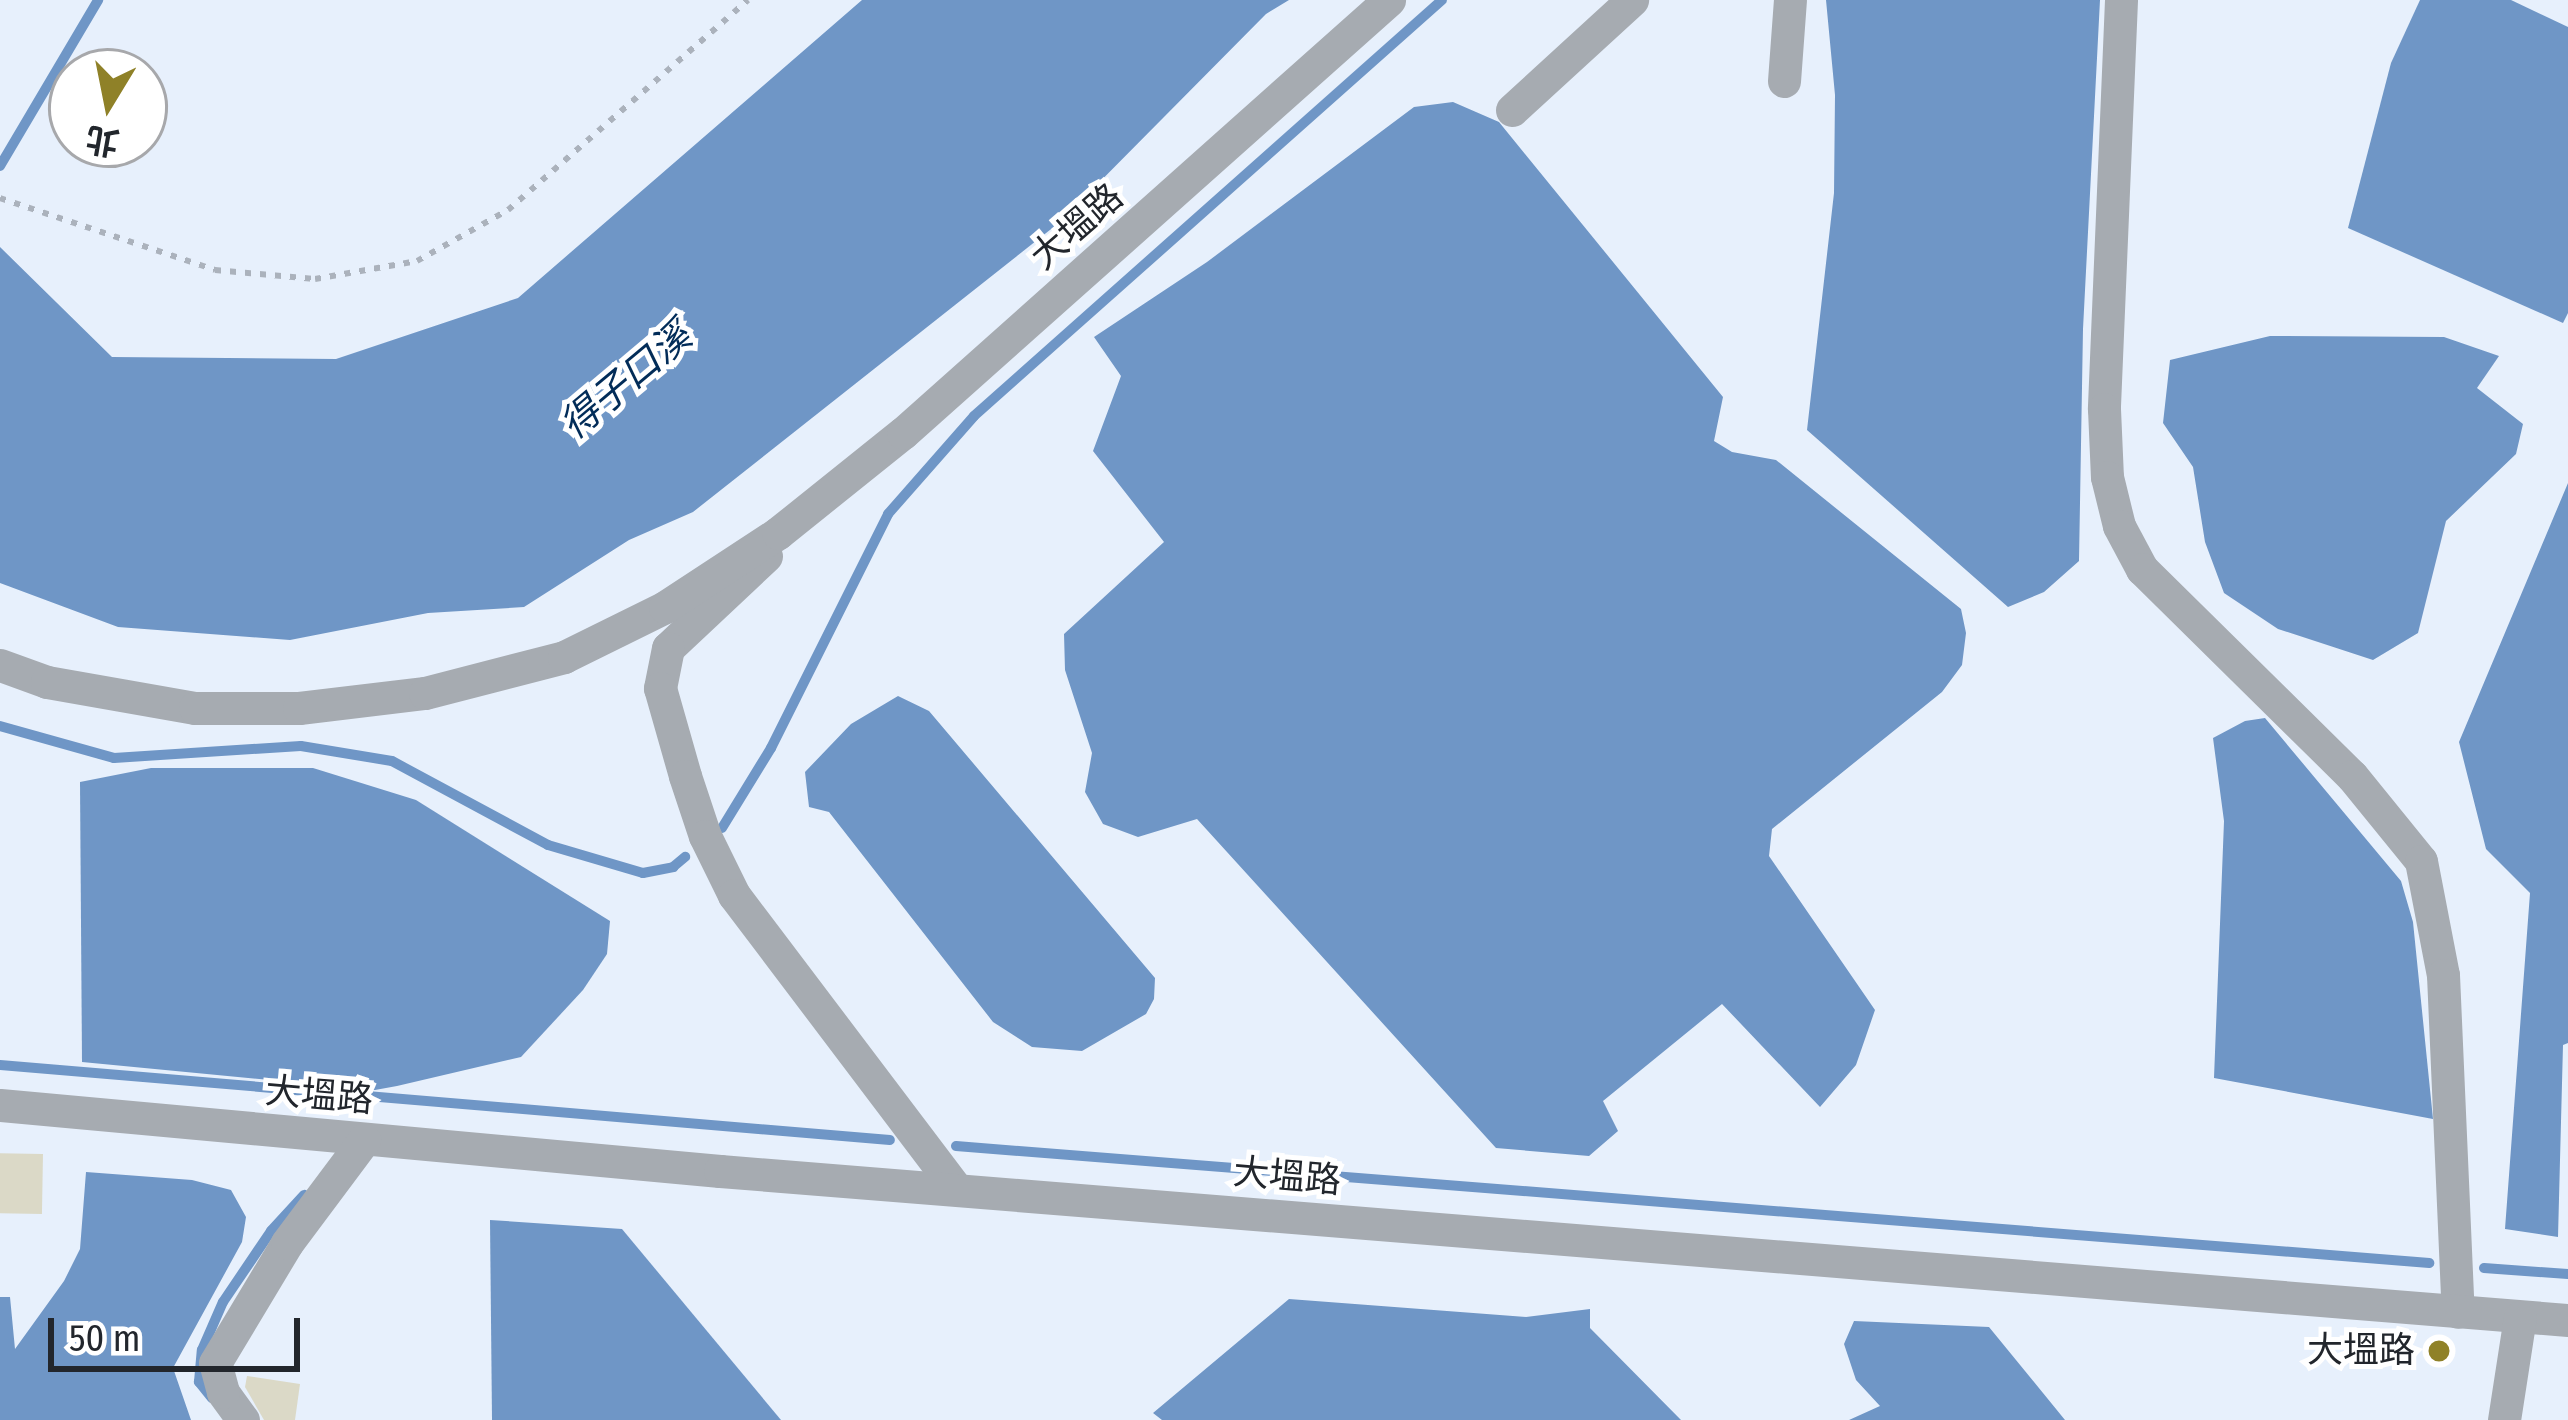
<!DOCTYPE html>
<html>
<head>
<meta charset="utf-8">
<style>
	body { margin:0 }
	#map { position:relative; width:2568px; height:1420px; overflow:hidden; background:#e7f0fc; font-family:"Fira Sans Condensed","Noto Sans TC",sans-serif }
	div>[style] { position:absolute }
	.water>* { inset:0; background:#6f96c6 }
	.stream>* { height:10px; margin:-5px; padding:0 5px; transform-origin:5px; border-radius:5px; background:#6f96c6 }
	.building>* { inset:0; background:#dbd9c7; transform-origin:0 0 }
	.path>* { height:6px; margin-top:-3px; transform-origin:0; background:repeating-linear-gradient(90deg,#abb2bc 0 6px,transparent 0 15px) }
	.minor>* { height:33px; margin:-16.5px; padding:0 16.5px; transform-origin:16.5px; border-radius:16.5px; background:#a6abb1 }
	.dots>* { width:33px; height:33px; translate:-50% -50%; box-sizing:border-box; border:6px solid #fff; border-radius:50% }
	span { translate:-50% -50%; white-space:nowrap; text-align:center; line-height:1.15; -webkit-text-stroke:10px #fff; paint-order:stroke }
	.street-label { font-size:36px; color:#22262c }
	.poi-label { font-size:36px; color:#22262c }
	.right { translate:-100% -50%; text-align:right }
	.water-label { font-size:39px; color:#022c58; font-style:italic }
	.north { position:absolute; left:48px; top:48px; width:120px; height:120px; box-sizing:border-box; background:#fff; border:3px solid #a7a8ab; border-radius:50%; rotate:190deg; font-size:33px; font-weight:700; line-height:48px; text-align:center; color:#22262c }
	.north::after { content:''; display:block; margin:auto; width:42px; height:54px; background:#8f8128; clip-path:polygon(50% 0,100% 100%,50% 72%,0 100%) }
	.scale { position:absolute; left:48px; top:1318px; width:252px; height:54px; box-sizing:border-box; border:6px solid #22262c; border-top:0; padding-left:15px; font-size:36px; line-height:42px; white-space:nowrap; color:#22262c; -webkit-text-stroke:9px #fff; paint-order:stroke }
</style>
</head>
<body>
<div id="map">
	<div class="water">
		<i style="clip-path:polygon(862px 0,1289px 0,1266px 14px,1060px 222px,693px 512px,629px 540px,524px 607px,428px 613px,290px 640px,118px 627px,0 583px,0 247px,112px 357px,336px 359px,518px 298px)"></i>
		<i style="clip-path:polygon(1826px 0,2100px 0,2083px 329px,2079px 561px,2044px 592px,2008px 607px,1807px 430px,1834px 193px,1835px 95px)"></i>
		<i style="clip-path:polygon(2420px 0,2511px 0,2568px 27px,2568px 313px,2563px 323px,2348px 228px,2391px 63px)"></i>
		<i style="clip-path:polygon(1453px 102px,1499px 122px,1723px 397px,1714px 441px,1732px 452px,1776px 460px,1961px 609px,1966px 633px,1962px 665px,1942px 692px,1772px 829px,1769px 856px,1875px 1010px,1856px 1065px,1820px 1107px,1722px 1004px,1603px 1101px,1618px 1131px,1589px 1156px,1496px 1148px,1197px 819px,1138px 837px,1103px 824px,1085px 792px,1092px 753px,1065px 670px,1064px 634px,1164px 542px,1093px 451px,1121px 376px,1094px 337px,1207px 262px,1414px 107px)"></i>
		<i style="clip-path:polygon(2270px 336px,2444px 337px,2499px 356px,2477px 388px,2523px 424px,2516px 454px,2446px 521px,2418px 633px,2373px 660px,2278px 629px,2224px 593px,2205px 542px,2193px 467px,2163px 423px,2170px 360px)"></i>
		<i style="clip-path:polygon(2568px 483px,2568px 1043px,2563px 1045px,2558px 1237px,2505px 1229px,2530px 893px,2486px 849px,2459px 742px)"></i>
		<i style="clip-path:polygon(898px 696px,929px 711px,1155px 978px,1154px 999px,1146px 1014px,1082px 1051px,1032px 1047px,993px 1022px,829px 812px,809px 807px,805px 772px,851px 724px)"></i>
		<i style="clip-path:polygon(2265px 718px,2401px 881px,2413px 922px,2433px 1119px,2214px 1078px,2224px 821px,2213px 738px,2245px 721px)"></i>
		<i style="clip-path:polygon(151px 768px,313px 768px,416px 800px,610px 921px,607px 954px,583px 990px,521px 1057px,397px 1086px,375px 1090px,82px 1062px,80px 782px)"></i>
		<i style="clip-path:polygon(86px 1172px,192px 1180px,231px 1190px,246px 1217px,242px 1242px,173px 1368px,191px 1420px,0 1420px,0 1297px,10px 1297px,15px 1349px,64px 1281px,80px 1249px)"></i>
		<i style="clip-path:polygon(490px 1220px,622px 1229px,781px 1420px,492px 1420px)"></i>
		<i style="clip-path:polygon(1289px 1299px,1526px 1317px,1590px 1309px,1590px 1328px,1681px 1420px,1162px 1420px,1153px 1413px)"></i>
		<i style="clip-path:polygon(1854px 1321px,1989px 1327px,2065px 1420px,1849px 1420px,1880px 1406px,1856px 1380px,1844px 1344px)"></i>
	</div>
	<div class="stream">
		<i style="left:0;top:166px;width:193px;rotate:-59.4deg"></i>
		<i style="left:0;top:726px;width:118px;rotate:15.7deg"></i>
		<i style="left:114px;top:758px;width:187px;rotate:-3.7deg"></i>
		<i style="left:301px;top:746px;width:92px;rotate:9.4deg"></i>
		<i style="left:392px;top:761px;width:177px;rotate:28.3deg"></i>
		<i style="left:548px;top:845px;width:99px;rotate:16.4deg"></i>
		<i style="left:643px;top:873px;width:31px;rotate:-11deg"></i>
		<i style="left:673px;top:867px;width:16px;rotate:-40deg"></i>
		<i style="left:722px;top:828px;width:94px;rotate:-58.5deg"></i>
		<i style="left:771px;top:748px;width:262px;rotate:-63.4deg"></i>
		<i style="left:888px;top:514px;width:130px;rotate:-48.7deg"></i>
		<i style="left:974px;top:416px;width:626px;rotate:-41.63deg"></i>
		<i style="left:0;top:1065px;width:893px;rotate:4.82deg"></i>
		<i style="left:956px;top:1146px;width:1478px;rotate:4.54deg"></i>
		<i style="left:2484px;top:1268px;width:84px;rotate:4.1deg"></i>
		<i style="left:212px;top:1398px;width:21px;rotate:-129deg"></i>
		<i style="left:199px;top:1382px;width:32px;rotate:-85deg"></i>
		<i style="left:202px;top:1350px;width:52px;rotate:-66.4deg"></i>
		<i style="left:223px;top:1302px;width:86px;rotate:-55.9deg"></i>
		<i style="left:271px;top:1231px;width:49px;rotate:-47.5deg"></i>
	</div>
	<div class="building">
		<i style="left:43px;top:1154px;width:60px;height:43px;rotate:91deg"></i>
		<i style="clip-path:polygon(247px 1376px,300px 1384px,295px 1420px,264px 1420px,245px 1387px)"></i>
	</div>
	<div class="path">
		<i style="left:0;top:198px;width:227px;rotate:18.5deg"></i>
		<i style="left:215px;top:270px;width:100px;rotate:5.1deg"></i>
		<i style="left:315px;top:279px;width:104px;rotate:-10deg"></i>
		<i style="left:417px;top:261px;width:104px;rotate:-29.3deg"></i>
		<i style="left:508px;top:210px;width:319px;rotate:-41.2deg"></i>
	</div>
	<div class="minor">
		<i style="left:2121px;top:0;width:409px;rotate:92.4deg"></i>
		<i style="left:2104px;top:409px;width:68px;rotate:87.5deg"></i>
		<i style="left:2107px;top:477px;width:50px;rotate:76.2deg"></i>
		<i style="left:2119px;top:526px;width:49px;rotate:61.9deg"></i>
		<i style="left:2142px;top:569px;width:295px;rotate:44.6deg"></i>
		<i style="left:2352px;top:776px;width:109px;rotate:50.9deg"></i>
		<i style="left:2421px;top:861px;width:116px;rotate:79.1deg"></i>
		<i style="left:2443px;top:975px;width:337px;rotate:87.5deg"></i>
		<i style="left:1784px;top:81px;width:81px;rotate:-85.8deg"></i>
		<i style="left:1512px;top:110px;width:163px;rotate:-42.5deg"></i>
		<i style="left:766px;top:556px;width:134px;rotate:136.8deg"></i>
		<i style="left:668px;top:648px;width:41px;rotate:101.3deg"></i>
		<i style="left:660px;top:688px;width:91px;rotate:74.1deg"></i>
		<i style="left:685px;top:776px;width:63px;rotate:71.6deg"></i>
		<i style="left:705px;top:836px;width:66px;rotate:63.8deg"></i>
		<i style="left:734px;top:895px;width:368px;rotate:52.9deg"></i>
		<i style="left:0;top:665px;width:50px;rotate:19.9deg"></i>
		<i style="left:47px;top:682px;width:150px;rotate:10deg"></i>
		<i style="left:195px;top:708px;width:104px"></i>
		<i style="left:299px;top:708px;width:127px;rotate:-6.8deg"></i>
		<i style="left:425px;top:693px;width:144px;rotate:-14.5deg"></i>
		<i style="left:564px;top:657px;width:113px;rotate:-26.3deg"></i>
		<i style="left:665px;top:607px;width:135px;rotate:-33.2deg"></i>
		<i style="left:778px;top:533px;width:160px;rotate:-38.7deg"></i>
		<i style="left:903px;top:433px;width:651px;rotate:-41.7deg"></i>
		<i style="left:0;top:1105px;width:723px;rotate:5.24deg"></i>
		<i style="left:720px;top:1171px;width:1854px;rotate:4.61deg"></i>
		<i style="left:243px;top:1420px;width:34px;rotate:-126deg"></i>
		<i style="left:223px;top:1392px;width:30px;rotate:-105deg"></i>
		<i style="left:215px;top:1363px;width:140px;rotate:-59deg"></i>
		<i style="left:287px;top:1243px;width:129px;rotate:-53.2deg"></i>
		<i style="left:2504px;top:1420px;width:104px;rotate:-81.2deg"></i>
	</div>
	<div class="dots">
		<i style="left:2439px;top:1351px;background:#8f8128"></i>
	</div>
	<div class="street-label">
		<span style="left:1077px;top:227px;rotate:-41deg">大塭路</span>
		<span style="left:319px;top:1096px;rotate:5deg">大塭路</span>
		<span style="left:1287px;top:1177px;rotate:5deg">大塭路</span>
	</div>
	<div class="poi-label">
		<span class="right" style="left:2415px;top:1351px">大塭路</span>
	</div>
	<div class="water-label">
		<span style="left:626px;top:381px;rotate:-40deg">得子口溪</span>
	</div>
	<div class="north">北</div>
	<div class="scale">50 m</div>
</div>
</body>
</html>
